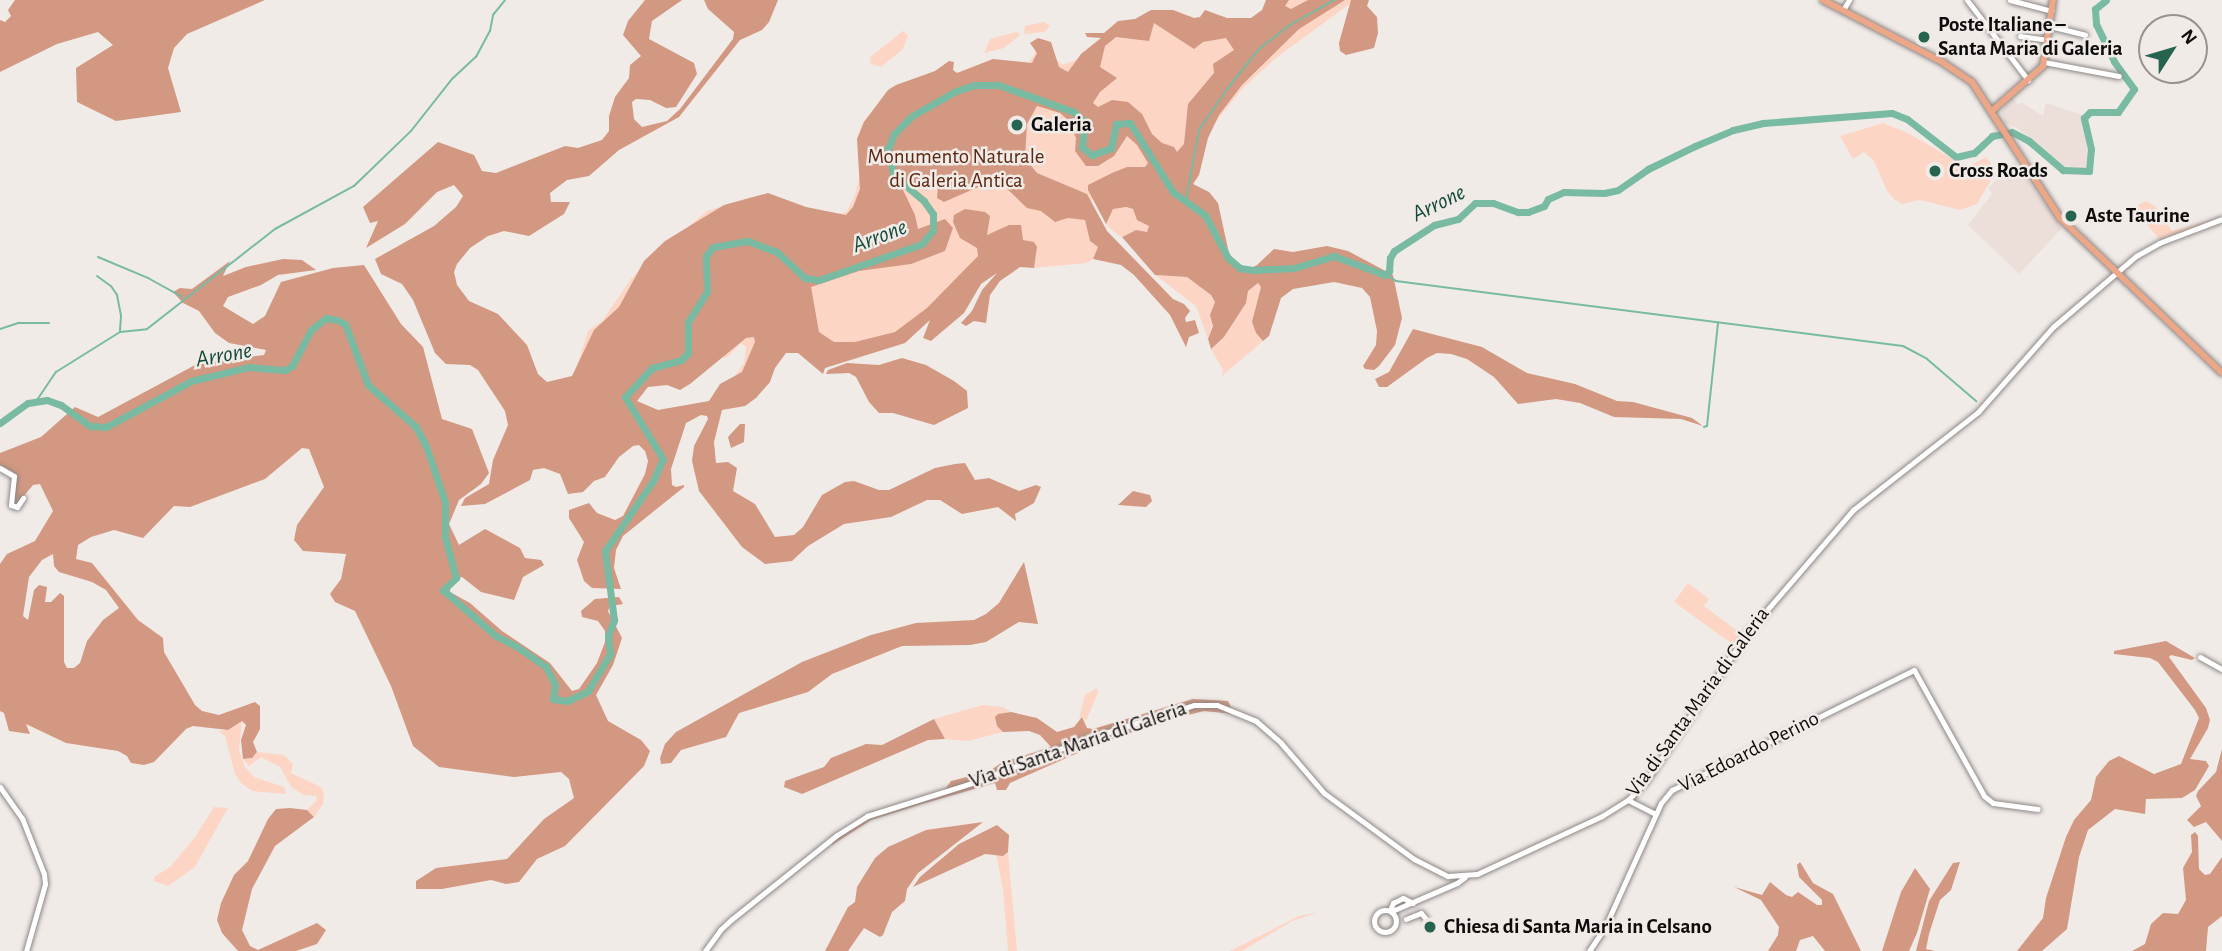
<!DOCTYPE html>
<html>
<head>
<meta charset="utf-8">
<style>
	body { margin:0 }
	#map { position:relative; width:2222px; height:951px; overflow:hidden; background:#f1ebe8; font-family:"Alegreya Sans",sans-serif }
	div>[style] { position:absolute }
	.built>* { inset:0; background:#ecded8 }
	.green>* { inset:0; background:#fdd5c5 }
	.forest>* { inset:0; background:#d29881 }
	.stream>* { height:2px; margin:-1px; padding:0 1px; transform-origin:1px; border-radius:1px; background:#78baa2 }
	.river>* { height:7px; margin:-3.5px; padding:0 3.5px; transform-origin:3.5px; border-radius:3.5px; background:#78baa2 }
	.roads { filter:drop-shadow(0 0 2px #8d8886) drop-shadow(0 0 2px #8d8886) }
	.minor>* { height:5px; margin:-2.5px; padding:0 2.5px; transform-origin:2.5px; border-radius:2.5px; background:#fff }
	.minor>.ring { margin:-2.5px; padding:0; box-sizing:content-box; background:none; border:5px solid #fff; border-radius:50% }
	.major>* { height:6px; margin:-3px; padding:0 3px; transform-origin:3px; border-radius:3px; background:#eca788 }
	.dots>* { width:19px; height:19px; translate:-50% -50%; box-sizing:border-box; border:4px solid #f1ebe8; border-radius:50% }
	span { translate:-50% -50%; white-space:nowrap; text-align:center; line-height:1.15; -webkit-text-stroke:5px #f1ebe8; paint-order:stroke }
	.poi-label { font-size:21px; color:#0d0c0b; font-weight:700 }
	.left { translate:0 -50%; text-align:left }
	.park-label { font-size:21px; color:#5c270f }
	.street-label { font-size:21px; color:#0d0c0b }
	.water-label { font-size:23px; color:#124a39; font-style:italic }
	.north { position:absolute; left:2138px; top:14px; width:70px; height:70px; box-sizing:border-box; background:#f1ebe8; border:2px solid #969290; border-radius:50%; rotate:53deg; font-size:19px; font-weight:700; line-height:28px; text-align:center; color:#0d0c0b }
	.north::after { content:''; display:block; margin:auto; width:24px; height:32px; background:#266450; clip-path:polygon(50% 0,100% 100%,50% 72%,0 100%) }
</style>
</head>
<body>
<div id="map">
	<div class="built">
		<i style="clip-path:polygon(2012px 97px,2018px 105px,2021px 102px,2043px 116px,2046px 103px,2083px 115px,2089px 169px,2064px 166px,2017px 128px,2005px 123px,2002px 111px)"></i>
		<i style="clip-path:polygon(2015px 162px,2062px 228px,2019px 274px,1968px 225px,1992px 194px,1988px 188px)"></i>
	</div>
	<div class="green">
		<i style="clip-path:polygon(1274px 0,1355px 0,1276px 58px,1243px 88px,1209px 130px,1194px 184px,1186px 192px,1094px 196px,1082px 219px,1086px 220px,1090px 241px,1098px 247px,1093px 259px,1087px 263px,1034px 268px,1037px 247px,922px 320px,853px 350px,800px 334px,757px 382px,732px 380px,744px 363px,746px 347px,741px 343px,726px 358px,714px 353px,574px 397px,576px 369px,588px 331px,602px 321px,631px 279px,653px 256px,707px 211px,752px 197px,835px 219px,847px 211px,855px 195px,861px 171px,857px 139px,863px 122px,887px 96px,957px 75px,1028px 64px,1035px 54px,1035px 46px,1042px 44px,1062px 65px,1082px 58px,1098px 42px,1148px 19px,1251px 21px)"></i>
		<i style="clip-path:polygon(1044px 22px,1050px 26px,1044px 32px,1024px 34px,1025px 26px)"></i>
		<i style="clip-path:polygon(903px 31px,908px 35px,903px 49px,881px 67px,871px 64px,870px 57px)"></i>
		<i style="clip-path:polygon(1016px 32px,1020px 34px,1018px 37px,1004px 48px,984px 53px,990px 39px)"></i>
		<i style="clip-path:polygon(1883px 123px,1906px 132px,1960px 163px,1969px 166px,1986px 157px,1991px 163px,1991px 180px,1977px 204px,1960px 210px,1920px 200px,1902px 204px,1894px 199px,1887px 191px,1874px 161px,1864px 152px,1853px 159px,1840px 136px)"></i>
		<i style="clip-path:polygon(2146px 201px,2155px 206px,2172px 231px,2222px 217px,2160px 240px,2136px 211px,2138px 205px)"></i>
		<i style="clip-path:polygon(1117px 206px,1133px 209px,1150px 226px,1147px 232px,1136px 230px,1122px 237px,1114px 232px,1106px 224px,1113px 209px)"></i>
		<i style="clip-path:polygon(1155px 275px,1187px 277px,1211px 295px,1215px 302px,1210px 315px,1214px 319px,1208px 339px,1196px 306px)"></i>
		<i style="clip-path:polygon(1258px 283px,1262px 287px,1255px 308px,1256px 333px,1263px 341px,1222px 376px,1223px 370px,1211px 349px,1224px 337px,1246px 303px,1248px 291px)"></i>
		<i style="clip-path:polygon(1688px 583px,1709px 599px,1704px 606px,1743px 635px,1735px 646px,1674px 602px)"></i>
		<i style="clip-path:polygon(1097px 688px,1098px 693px,1086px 721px,1082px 717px,1079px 719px,1085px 695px)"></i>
		<i style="clip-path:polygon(983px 705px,1003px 707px,1011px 712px,998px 714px,997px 726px,1003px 732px,968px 741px,945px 739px,934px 719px)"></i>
		<i style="clip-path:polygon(242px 721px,239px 750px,245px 767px,254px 777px,284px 787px,286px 794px,252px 791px,241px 783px,235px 774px,225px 736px,218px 731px,228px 730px)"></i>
		<i style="clip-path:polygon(257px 752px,284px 755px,293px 764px,291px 773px,321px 787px,324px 793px,323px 804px,314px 817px,307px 810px,316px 801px,317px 796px,304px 795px,292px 788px,280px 767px,261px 757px,249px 766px,243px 759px,252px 758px)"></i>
		<i style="clip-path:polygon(214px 807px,228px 808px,195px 867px,168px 886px,154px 881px,154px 877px,170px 867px,195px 837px)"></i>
		<i style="clip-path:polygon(1008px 852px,1017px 951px,1008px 951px,1003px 890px,996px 853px,1003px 855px)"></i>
		<i style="clip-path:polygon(1319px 912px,1292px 921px,1242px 951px,1230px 951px,1299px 916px)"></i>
	</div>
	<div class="forest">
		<i style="clip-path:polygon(15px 0,265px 0,187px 34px,174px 48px,168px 68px,181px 112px,116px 121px,77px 102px,76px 68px,113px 45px,98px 32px,57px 44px,0 72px,0 20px,5px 22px,11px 16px,8px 10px)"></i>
		<i style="clip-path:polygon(evenodd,645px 0,682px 0,652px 21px,649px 39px,694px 63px,697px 74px,676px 107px,666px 108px,650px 100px,636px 99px,632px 102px,634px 119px,642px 127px,667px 121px,680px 109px,733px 39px,734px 32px,708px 9px,704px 0,778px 0,769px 22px,762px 30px,740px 40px,679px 117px,619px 150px,589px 176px,567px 180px,550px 193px,551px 202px,570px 202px,564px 214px,529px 236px,504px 231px,488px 236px,470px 248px,457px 264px,454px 272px,457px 285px,469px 301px,498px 314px,527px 345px,538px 374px,547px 382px,572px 376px,594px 330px,619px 307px,644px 261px,665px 241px,724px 205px,768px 193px,806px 207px,846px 215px,853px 207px,860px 189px,857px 139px,864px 122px,888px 90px,896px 85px,935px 71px,949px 61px,954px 62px,953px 70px,957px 73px,993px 59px,1032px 63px,1037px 53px,1030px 43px,1038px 38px,1051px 42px,1059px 67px,1068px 72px,1081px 54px,1101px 38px,1087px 37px,1085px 33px,1104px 33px,1118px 21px,1135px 19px,1151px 10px,1173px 10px,1194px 18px,1200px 17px,1205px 10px,1227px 18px,1251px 18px,1262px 10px,1266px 0,1289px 0,1285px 6px,1291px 9px,1308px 0,1345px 0,1299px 29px,1242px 85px,1219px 115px,1208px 138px,1199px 175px,1193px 184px,1209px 192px,1218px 203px,1230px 258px,1240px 269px,1247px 270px,1257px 265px,1274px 249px,1293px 252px,1327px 246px,1348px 251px,1393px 275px,1402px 318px,1395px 345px,1379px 366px,1374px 370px,1365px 369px,1363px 366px,1376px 345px,1377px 331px,1370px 297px,1362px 288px,1334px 282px,1293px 289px,1281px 298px,1269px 336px,1263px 341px,1256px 333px,1252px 322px,1261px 287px,1258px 283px,1248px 291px,1246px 303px,1224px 337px,1211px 349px,1208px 339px,1213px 326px,1210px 315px,1215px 302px,1211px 295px,1187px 277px,1155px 275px,1122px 237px,1136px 230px,1147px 232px,1149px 226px,1137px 220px,1133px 209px,1126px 207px,1113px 209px,1106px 224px,1088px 190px,1088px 185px,1112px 173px,1127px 167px,1145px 167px,1148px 163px,1137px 145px,1127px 136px,1114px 156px,1098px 166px,1086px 166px,1075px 151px,1076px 138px,1067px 119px,1060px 113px,1037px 106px,1027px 124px,1025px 158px,1037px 173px,1087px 194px,1107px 231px,1173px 299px,1184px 304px,1190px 311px,1185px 318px,1186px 322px,1195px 320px,1199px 333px,1189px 337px,1186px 347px,1170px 315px,1134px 275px,1121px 265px,1093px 259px,1098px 247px,1090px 241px,1085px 220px,1068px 218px,1055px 222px,1041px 211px,1027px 208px,1002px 184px,992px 181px,944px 202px,937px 198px,938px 187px,927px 181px,914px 184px,903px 190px,915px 215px,918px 229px,945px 219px,953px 228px,945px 251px,911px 264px,859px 271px,811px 287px,819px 332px,834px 342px,855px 342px,895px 332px,927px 308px,978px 256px,977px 248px,960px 238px,953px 222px,954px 215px,965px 209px,985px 212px,990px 216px,987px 235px,1009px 225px,1021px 225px,1023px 240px,1034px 242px,1037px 247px,1034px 268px,1020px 267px,1000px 281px,990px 295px,986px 323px,974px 321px,966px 326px,961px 323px,972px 311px,982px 290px,997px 273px,981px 284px,964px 313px,931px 341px,923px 338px,930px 320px,905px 343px,825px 368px,823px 374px,798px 353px,786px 353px,775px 368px,770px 382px,756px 398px,745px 406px,722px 410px,714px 442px,716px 463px,728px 462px,737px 468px,733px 491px,755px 504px,775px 537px,794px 535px,803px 527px,822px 495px,845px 482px,854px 481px,879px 490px,889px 490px,935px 468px,955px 464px,965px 463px,975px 480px,989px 478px,1019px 491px,1036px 485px,1041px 487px,1034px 503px,1015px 514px,1016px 521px,998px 507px,962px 514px,940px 500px,927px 500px,891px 517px,844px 524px,808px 546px,792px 561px,765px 564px,742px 547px,699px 491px,692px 461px,694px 446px,708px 419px,707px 416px,701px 415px,686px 423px,671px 469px,672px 485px,676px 487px,684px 485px,684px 487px,623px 536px,616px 550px,614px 568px,621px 589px,592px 588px,584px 581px,577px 560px,584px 542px,569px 518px,569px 510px,589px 503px,597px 513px,615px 520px,623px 516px,645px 474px,648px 461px,645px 451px,639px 445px,633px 446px,619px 457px,605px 477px,594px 481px,583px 492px,568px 494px,560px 474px,544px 468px,533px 470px,530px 480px,485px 504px,461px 506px,465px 498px,489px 484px,493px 460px,508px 425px,505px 411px,478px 370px,470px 365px,446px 364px,435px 353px,413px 300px,402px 284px,381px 274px,375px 259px,434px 226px,456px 207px,463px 196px,454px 185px,437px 192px,405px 224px,366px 248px,378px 221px,370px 223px,363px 207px,438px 142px,474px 155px,482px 171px,496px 173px,565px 146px,578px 148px,602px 140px,609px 131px,609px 116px,615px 97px,629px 78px,630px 65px,641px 56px,623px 35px,628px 21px,645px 0,1154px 23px,1194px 49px,1203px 42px,1226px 38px,1234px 50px,1213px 64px,1214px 73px,1188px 104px,1184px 144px,1177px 152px,1174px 147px,1162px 143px,1152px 134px,1142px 114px,1128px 102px,1112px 100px,1098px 107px,1093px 103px,1100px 92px,1117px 78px,1100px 67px,1105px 46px,1116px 37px,1149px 41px,1154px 23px,645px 0,746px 338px,754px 337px,755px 342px,742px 372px,720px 384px,709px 401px,658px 410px,637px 401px,648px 387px,667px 385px,680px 390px,690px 384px,746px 338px)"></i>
		<i style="clip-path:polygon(1351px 0,1369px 0,1367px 6px,1377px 17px,1378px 33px,1374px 48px,1346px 55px,1340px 51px,1339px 43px)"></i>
		<i style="clip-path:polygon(evenodd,283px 259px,302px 260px,316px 270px,278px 275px,261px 285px,228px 297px,223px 306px,253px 324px,265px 316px,281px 282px,333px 268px,364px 265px,401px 324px,423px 347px,442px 419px,472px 429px,489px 473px,481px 484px,459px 500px,449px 524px,459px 545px,485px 529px,520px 548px,525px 558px,541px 560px,544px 565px,523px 577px,514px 600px,481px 592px,462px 577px,451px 582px,450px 592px,470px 603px,502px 631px,550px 663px,572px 691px,579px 689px,597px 663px,605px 642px,605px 631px,598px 621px,582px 617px,581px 611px,595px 599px,619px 597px,623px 604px,610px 606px,608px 611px,622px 638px,613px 665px,596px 695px,608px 721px,641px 740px,650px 751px,644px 766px,565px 846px,537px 859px,519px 882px,506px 884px,491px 880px,442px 889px,416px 889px,416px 881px,436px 868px,507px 859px,544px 819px,574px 798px,569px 779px,561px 772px,514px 777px,439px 767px,413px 746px,391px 686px,355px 611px,335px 602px,330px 594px,341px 579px,346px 554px,303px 551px,294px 540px,297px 525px,324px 487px,309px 449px,302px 448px,265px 479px,190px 507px,174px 506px,143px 538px,114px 530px,91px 537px,78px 545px,76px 559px,92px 563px,138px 620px,163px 638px,164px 652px,195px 705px,202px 711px,219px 715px,255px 702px,260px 706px,260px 729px,253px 742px,257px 752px,252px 758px,243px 759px,241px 740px,246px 725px,242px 721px,228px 730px,193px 726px,186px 729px,154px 762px,144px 765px,131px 763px,127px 756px,118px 751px,66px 743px,26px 724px,30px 734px,9px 731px,4px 713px,0 711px,0 564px,7px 554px,35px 541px,53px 511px,40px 484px,33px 485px,17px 504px,13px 502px,17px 478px,13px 472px,0 468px,0 453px,41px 437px,75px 407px,98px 417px,197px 364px,264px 355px,266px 350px,229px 343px,215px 333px,199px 311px,183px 303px,173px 292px,180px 288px,192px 289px,230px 261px,223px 276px,246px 267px,283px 259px,53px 554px,54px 566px,59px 572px,92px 582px,106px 590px,119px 608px,103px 620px,87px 641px,80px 663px,74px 668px,67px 668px,64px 662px,64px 596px,60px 593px,51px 602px,45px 602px,47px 587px,39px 585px,34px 590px,28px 620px,23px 616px,29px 577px,42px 560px,53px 554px)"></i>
		<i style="clip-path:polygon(1413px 329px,1482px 347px,1527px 373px,1575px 384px,1617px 401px,1633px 402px,1692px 418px,1703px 426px,1681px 419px,1614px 417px,1580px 403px,1556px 399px,1518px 404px,1494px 377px,1467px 359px,1451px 354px,1437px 353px,1427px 358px,1387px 387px,1379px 387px,1375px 379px,1389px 372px)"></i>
		<i style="clip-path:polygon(902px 358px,926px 365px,954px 381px,967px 391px,968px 408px,934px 425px,893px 413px,879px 413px,869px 402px,856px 377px,849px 373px,826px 374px,828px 370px,847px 363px,879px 365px)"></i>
		<i style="clip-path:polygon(740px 424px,745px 424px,744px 442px,731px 448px,728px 437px)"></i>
		<i style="clip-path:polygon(1133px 491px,1150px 495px,1152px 501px,1146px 507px,1118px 505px)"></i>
		<i style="clip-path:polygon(1024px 562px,1038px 624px,1019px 622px,986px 642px,970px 645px,902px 646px,832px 674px,808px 692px,739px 713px,726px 737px,681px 750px,671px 763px,661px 764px,660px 758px,665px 744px,676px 732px,802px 662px,871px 635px,916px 623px,974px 620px,986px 614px,999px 603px)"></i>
		<i style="clip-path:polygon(2166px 641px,2195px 658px,2192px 660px,2171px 655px,2169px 657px,2206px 708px,2210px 720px,2208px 728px,2190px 759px,2206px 761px,2209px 766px,2195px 790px,2182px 798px,2146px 799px,2145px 814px,2115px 809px,2088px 830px,2079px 857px,2067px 929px,2042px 951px,2017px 951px,2043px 918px,2046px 898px,2066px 837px,2074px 820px,2091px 800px,2096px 777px,2109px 761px,2119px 756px,2154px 774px,2181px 764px,2199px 718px,2195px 710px,2158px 662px,2150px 658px,2114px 654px,2114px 651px)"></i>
		<i style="clip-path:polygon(1193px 699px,1228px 701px,1234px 714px,1204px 711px,1160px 722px,1096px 745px,1010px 783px,1006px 790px,997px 790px,995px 783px,922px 804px,871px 820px,832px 845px,831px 842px,847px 831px,873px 816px,942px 794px,951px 781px,990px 771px,1001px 763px,1051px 747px,1040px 735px,1029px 731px,1003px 732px,997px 726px,995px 717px,998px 714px,1011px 712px,1037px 718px,1057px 732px,1074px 727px,1082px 717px,1087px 728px,1093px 729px)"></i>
		<i style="clip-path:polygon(934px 719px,945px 739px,928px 740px,802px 794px,784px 787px,785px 781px,824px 767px,831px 758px,866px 744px,882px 745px)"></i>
		<i style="clip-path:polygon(2222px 749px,2222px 841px,2206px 822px,2194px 827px,2187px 820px,2201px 806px,2196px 796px,2198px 791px,2216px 772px)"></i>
		<i style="clip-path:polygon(290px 808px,307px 810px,314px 817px,275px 846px,252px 889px,242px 930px,250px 946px,258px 950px,317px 923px,326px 930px,317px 944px,296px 951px,238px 951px,222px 933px,217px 920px,221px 903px,234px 875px,248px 861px,268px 819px,276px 809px)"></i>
		<i style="clip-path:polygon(983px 822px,918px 873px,907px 889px,905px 901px,892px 912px,883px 935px,880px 937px,864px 928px,848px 951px,825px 951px,848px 907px,855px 902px,857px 887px,875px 858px,888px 847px,926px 830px)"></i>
		<i style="clip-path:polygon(997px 825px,1009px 835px,1008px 852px,1003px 856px,985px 854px,913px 887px,920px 877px,959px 844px)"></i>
		<i style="clip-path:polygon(2195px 832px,2198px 836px,2199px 869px,2205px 875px,2210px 874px,2222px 857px,2222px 916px,2208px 927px,2206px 951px,2132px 951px,2145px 944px,2151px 924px,2163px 913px,2178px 914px,2186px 900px,2183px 868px,2192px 852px,2191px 835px)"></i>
		<i style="clip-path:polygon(1800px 862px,1813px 883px,1833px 894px,1861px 951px,1825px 951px,1813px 936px,1800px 940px,1796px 951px,1768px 951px,1778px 935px,1779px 927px,1761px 900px,1734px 887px,1762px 895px,1770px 882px,1786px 895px,1792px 897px,1798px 892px,1817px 905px,1822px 905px,1822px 900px,1799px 877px,1797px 865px)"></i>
		<i style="clip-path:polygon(1960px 862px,1951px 890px,1940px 900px,1929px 934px,1926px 949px,1935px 951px,1916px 951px,1929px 901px,1953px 863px)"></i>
		<i style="clip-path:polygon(1915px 868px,1930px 889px,1917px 933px,1909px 951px,1882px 951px,1901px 892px)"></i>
	</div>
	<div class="stream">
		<i style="left:1186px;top:200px;width:71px;rotate:-79.5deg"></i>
		<i style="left:1199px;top:130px;width:50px;rotate:-55.7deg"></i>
		<i style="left:1227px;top:89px;width:51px;rotate:-51.3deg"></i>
		<i style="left:1259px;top:49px;width:39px;rotate:-38deg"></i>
		<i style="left:1290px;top:25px;width:51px;rotate:-29.6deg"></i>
		<i style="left:98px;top:257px;width:54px;rotate:22.8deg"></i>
		<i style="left:148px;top:278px;width:39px;rotate:29deg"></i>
		<i style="left:1386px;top:275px;width:12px;rotate:31deg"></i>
		<i style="left:1396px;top:281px;width:511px;rotate:7.31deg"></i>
		<i style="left:1903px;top:346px;width:27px;rotate:28deg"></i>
		<i style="left:1927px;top:359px;width:65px;rotate:40.6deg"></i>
		<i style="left:97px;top:276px;width:17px;rotate:36deg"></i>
		<i style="left:111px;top:286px;width:11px;rotate:56deg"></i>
		<i style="left:117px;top:295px;width:21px;rotate:79deg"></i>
		<i style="left:121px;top:316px;width:15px;rotate:94deg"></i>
		<i style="left:0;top:329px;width:20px;rotate:-18deg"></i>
		<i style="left:19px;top:323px;width:30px"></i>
		<i style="left:37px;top:400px;width:34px;rotate:-56deg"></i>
		<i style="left:56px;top:372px;width:75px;rotate:-32deg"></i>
		<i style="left:120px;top:332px;width:27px;rotate:-6deg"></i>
		<i style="left:147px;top:329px;width:162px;rotate:-38deg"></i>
		<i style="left:275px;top:229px;width:90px;rotate:-28.6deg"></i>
		<i style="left:354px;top:186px;width:79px;rotate:-44deg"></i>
		<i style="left:411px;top:131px;width:66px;rotate:-51.7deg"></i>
		<i style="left:452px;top:79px;width:33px;rotate:-43deg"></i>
		<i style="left:476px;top:57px;width:30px;rotate:-62deg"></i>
		<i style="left:490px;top:31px;width:16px;rotate:-79deg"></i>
		<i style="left:493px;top:15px;width:19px;rotate:-51deg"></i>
		<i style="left:1704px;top:427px;width:3px;rotate:-18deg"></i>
		<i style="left:1707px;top:426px;width:104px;rotate:-83.9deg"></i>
	</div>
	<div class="river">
		<i style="left:0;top:423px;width:34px;rotate:-36deg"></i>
		<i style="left:28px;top:403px;width:19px;rotate:-9deg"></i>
		<i style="left:47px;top:400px;width:15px;rotate:20deg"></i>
		<i style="left:61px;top:405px;width:36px;rotate:36deg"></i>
		<i style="left:90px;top:426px;width:16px;rotate:4deg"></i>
		<i style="left:106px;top:427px;width:97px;rotate:-28.4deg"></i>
		<i style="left:191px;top:381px;width:60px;rotate:-13.6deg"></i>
		<i style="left:249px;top:367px;width:36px;rotate:5deg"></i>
		<i style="left:285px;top:370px;width:8px;rotate:-30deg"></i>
		<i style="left:292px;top:366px;width:41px;rotate:-62.2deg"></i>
		<i style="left:311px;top:330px;width:19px;rotate:-39deg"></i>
		<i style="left:326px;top:318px;width:11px;rotate:10deg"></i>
		<i style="left:337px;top:320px;width:9px;rotate:27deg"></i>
		<i style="left:345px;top:324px;width:65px;rotate:69.3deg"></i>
		<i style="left:368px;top:385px;width:64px;rotate:41.2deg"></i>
		<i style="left:416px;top:427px;width:21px;rotate:62deg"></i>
		<i style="left:426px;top:446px;width:59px;rotate:71.3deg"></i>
		<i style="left:445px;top:502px;width:35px;rotate:90deg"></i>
		<i style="left:445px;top:537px;width:42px;rotate:75deg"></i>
		<i style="left:456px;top:578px;width:18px;rotate:137deg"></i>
		<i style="left:443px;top:590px;width:70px;rotate:41deg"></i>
		<i style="left:496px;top:636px;width:22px;rotate:27deg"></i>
		<i style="left:516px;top:646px;width:37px;rotate:35deg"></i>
		<i style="left:546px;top:667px;width:20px;rotate:63deg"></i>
		<i style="left:555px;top:685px;width:14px;rotate:98deg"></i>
		<i style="left:553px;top:699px;width:14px;rotate:8deg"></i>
		<i style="left:567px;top:701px;width:23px;rotate:-25deg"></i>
		<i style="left:588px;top:691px;width:43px;rotate:-59.3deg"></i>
		<i style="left:610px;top:654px;width:18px;rotate:-96deg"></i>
		<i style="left:608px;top:636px;width:17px;rotate:-69deg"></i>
		<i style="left:614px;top:620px;width:70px;rotate:-97.4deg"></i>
		<i style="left:605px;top:551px;width:85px;rotate:-55.6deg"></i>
		<i style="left:653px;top:481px;width:24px;rotate:-66deg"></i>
		<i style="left:663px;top:459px;width:73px;rotate:-121.5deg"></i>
		<i style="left:625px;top:397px;width:40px;rotate:-47deg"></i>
		<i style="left:652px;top:368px;width:30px;rotate:-15deg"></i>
		<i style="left:681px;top:360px;width:10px;rotate:-45deg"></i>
		<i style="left:688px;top:353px;width:31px;rotate:-90deg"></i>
		<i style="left:688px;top:322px;width:36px;rotate:-58deg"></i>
		<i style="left:707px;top:291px;width:35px;rotate:-92deg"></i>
		<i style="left:706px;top:256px;width:11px;rotate:-52deg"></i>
		<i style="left:713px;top:247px;width:36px;rotate:-10deg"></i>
		<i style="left:748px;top:241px;width:31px;rotate:21deg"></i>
		<i style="left:777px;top:252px;width:38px;rotate:43deg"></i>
		<i style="left:805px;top:278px;width:14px;rotate:8deg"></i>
		<i style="left:819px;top:280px;width:109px;rotate:-19.3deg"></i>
		<i style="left:922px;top:244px;width:18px;rotate:-52deg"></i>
		<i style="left:933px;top:230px;width:16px;rotate:-90deg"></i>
		<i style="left:933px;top:214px;width:16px;rotate:-125deg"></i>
		<i style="left:924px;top:201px;width:39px;rotate:-140deg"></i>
		<i style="left:894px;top:176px;width:28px;rotate:-103deg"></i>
		<i style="left:888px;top:149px;width:16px;rotate:-68deg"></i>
		<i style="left:894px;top:134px;width:25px;rotate:-45deg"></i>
		<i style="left:912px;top:116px;width:51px;rotate:-29.6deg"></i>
		<i style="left:956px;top:91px;width:20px;rotate:-18deg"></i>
		<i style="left:975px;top:85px;width:24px"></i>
		<i style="left:999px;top:85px;width:80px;rotate:19.8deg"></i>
		<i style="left:1074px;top:112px;width:15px;rotate:42deg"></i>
		<i style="left:1085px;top:122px;width:25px;rotate:97deg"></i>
		<i style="left:1082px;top:147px;width:13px;rotate:39deg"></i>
		<i style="left:1092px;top:155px;width:20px;rotate:-20deg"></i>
		<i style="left:1111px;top:148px;width:25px;rotate:-78deg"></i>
		<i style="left:1116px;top:124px;width:14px;rotate:-4deg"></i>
		<i style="left:1130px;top:123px;width:81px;rotate:58.1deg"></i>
		<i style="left:1173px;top:192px;width:39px;rotate:36deg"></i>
		<i style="left:1205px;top:215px;width:49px;rotate:61.9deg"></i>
		<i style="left:1228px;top:258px;width:16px;rotate:40deg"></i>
		<i style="left:1240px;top:268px;width:13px;rotate:9deg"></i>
		<i style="left:1253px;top:270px;width:41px;rotate:-2.8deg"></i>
		<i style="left:1294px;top:268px;width:42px;rotate:-16.7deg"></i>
		<i style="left:1334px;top:256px;width:54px;rotate:20.4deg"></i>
		<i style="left:1385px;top:275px;width:6px;rotate:-45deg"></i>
		<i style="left:1389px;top:271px;width:13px;rotate:-86deg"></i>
		<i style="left:1390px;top:258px;width:8px;rotate:-60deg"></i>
		<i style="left:1394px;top:251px;width:48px;rotate:-33deg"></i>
		<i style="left:1434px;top:225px;width:25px;rotate:-14deg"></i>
		<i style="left:1458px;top:219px;width:23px;rotate:-43deg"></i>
		<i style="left:1475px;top:203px;width:18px"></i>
		<i style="left:1493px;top:203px;width:27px;rotate:20deg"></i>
		<i style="left:1518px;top:212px;width:10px"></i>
		<i style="left:1528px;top:212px;width:17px;rotate:-21deg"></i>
		<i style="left:1544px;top:206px;width:8px;rotate:-60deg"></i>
		<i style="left:1548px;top:199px;width:17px;rotate:-24deg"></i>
		<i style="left:1564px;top:192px;width:40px;rotate:1.4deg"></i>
		<i style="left:1604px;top:193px;width:14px;rotate:-12deg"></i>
		<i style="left:1618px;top:190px;width:37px;rotate:-35deg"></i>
		<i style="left:1648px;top:169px;width:52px;rotate:-26.1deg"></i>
		<i style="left:1695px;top:146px;width:41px;rotate:-22.8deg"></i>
		<i style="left:1733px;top:130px;width:31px;rotate:-13deg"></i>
		<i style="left:1763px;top:123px;width:129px;rotate:-4.4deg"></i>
		<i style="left:1892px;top:113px;width:16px;rotate:22deg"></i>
		<i style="left:1907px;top:119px;width:62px;rotate:37.8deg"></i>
		<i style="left:1956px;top:157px;width:18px;rotate:-13deg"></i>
		<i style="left:1974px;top:153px;width:25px;rotate:-43deg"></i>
		<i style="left:1992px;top:136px;width:20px;rotate:-11deg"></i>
		<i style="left:2012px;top:132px;width:19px;rotate:28deg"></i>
		<i style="left:2029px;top:141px;width:45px;rotate:40.5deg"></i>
		<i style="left:2063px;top:170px;width:26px;rotate:2deg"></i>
		<i style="left:2089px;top:171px;width:22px;rotate:-85deg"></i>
		<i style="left:2091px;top:149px;width:32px;rotate:-103deg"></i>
		<i style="left:2084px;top:118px;width:8px;rotate:-45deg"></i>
		<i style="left:2090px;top:112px;width:28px"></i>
		<i style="left:2118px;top:112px;width:28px;rotate:-55deg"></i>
		<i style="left:2134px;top:89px;width:34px;rotate:-126deg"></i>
		<i style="left:2114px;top:61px;width:41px;rotate:-115.9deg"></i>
		<i style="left:2096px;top:24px;width:15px;rotate:-94deg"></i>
		<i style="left:2095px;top:9px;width:14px;rotate:-39deg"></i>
	</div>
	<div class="roads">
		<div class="minor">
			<i style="left:1967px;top:0;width:101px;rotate:52.7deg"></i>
			<i style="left:2010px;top:0;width:43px;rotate:14.7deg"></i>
			<i style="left:1843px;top:10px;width:12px;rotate:-59deg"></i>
			<i style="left:2050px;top:26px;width:36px;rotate:14deg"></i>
			<i style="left:2020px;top:36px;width:28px;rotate:8deg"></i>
			<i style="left:2044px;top:62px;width:76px;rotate:10.6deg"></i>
			<i style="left:0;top:468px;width:16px;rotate:30deg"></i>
			<i style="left:14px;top:476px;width:29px;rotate:96deg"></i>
			<i style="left:11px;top:505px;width:6px;rotate:18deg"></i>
			<i style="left:17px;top:507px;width:11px;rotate:-56deg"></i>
			<i style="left:2200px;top:657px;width:25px;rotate:29deg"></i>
			<i style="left:0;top:787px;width:38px;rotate:55deg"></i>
			<i style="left:22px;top:818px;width:60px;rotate:68.6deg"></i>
			<i style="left:44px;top:874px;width:10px;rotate:84deg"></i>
			<i style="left:45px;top:884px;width:70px;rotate:105.8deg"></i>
			<i style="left:1628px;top:800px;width:30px;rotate:27deg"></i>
			<i style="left:1390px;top:910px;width:8px;rotate:-67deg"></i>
			<i style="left:1393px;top:903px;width:11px;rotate:-27deg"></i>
			<i style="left:1403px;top:898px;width:11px;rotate:27deg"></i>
			<i class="ring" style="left:1374px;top:910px;width:17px;height:17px"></i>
			<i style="left:1392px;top:911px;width:71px;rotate:-23.3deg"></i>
			<i style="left:1457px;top:883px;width:10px;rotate:-37deg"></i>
			<i style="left:1406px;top:919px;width:16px;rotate:-22deg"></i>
			<i style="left:1421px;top:913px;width:8px;rotate:50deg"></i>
			<i style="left:705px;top:951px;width:26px;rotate:-54deg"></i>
			<i style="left:720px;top:930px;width:16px;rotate:-43deg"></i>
			<i style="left:732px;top:919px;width:134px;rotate:-38.7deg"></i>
			<i style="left:837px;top:835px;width:36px;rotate:-32deg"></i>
			<i style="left:867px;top:816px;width:113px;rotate:-17.5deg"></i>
			<i style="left:975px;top:782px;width:116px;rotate:-21.3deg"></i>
			<i style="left:1083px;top:740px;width:116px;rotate:-17.5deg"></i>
			<i style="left:1194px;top:705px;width:23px"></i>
			<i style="left:1217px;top:705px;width:42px;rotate:22.3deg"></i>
			<i style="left:1256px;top:721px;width:33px;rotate:41deg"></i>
			<i style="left:1281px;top:743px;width:66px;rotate:49.3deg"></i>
			<i style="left:1324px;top:793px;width:112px;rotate:36.3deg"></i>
			<i style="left:1414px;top:859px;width:38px;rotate:27deg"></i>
			<i style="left:1448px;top:876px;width:29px;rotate:-4deg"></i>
			<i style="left:1477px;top:874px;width:138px;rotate:-24.9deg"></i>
			<i style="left:1602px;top:816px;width:31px;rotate:-32deg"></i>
			<i style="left:1628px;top:800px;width:25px;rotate:-47deg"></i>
			<i style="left:1645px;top:782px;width:182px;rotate:-55.5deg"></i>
			<i style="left:1748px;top:632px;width:161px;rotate:-49.3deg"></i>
			<i style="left:1853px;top:510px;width:159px;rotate:-38.1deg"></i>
			<i style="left:1978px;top:412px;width:113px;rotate:-48.6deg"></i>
			<i style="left:2053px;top:327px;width:109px;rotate:-40.5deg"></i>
			<i style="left:2136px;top:256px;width:26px;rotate:-29deg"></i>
			<i style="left:2159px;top:243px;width:67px;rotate:-20.9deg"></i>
			<i style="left:1589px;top:951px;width:29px;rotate:-56deg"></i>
			<i style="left:1605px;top:927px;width:136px;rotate:-65.7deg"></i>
			<i style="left:1661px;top:803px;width:17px;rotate:-50deg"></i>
			<i style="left:1672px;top:790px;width:270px;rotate:-26.4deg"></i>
			<i style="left:1914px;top:670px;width:144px;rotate:60.9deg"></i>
			<i style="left:1984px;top:796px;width:11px;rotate:38deg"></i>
			<i style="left:1993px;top:803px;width:45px;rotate:7.6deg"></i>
		</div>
		<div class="major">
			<i style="left:1823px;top:0;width:134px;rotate:27.5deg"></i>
			<i style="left:1942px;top:62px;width:36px;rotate:34deg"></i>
			<i style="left:1972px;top:82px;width:162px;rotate:57.1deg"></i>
			<i style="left:2060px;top:218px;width:224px;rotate:43.7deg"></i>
			<i style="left:1993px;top:110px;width:67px;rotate:-41.3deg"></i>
			<i style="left:2043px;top:66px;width:67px;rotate:-81.4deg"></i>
		</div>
	</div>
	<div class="dots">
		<i style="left:1924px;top:37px;background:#266450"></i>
		<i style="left:1017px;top:125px;background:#266450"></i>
		<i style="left:1935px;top:171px;background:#266450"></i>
		<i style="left:2071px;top:216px;background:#266450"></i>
		<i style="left:1430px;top:927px;background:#266450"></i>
	</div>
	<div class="poi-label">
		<span class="left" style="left:1938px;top:37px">Poste Italiane –<br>Santa Maria di Galeria</span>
		<span class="left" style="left:1031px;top:125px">Galeria</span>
		<span class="left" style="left:1949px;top:171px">Cross Roads</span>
		<span class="left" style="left:2085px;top:216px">Aste Taurine</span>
		<span class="left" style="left:1444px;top:927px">Chiesa di Santa Maria in Celsano</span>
	</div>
	<div class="park-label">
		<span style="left:956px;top:169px">Monumento Naturale<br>di Galeria Antica</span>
	</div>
	<div class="street-label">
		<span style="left:1698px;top:702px;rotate:-54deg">Via di Santa Maria di Galeria</span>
		<span style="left:1078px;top:745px;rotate:-19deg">Via di Santa Maria di Galeria</span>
		<span style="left:1749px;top:752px;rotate:-27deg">Via Edoardo Perino</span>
	</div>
	<div class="water-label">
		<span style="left:1439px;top:204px;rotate:-26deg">Arrone</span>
		<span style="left:880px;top:237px;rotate:-21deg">Arrone</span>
		<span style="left:224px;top:356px;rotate:-10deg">Arrone</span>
	</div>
	<div class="north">N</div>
</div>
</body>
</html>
